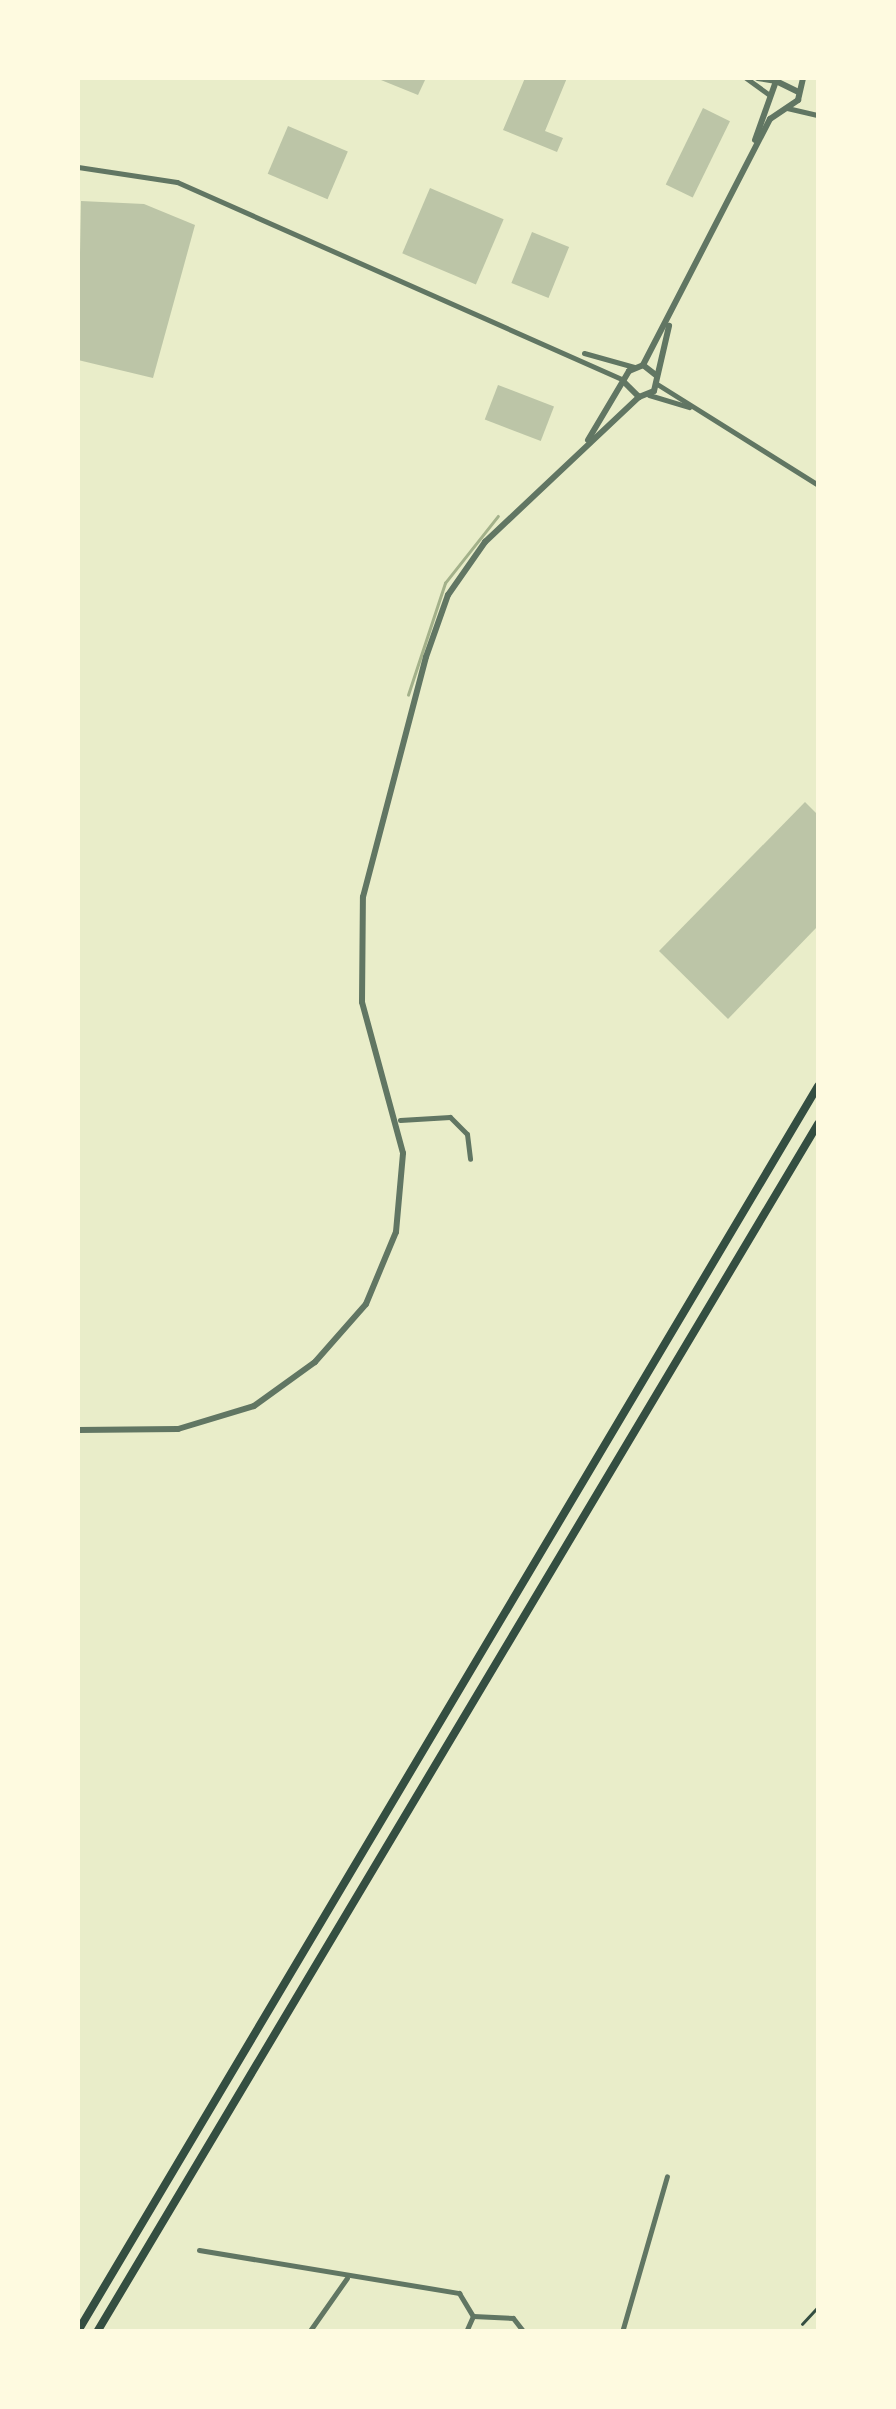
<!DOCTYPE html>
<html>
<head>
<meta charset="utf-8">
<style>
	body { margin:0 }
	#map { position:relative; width:896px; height:2409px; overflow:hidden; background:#e9edc9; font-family:"PT Sans Narrow",sans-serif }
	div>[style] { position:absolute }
	.stream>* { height:2.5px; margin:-1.25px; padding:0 1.25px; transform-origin:1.25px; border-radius:1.25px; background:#a3b18a }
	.building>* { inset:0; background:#bcc5a7; transform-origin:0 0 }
	.path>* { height:2.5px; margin:-1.25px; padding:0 1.25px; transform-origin:1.25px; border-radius:1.25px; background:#344e41 }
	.minor>* { height:5px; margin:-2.5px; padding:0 2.5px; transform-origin:2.5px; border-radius:2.5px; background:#617663 }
	.tertiary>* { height:6px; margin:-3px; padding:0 3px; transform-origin:3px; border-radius:3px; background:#617663 }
	.trunk>* { height:8px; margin:-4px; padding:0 4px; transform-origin:4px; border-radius:4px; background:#344e41 }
	span { translate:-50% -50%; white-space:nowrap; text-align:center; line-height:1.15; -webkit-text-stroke:8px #fefae0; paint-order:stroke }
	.frame { position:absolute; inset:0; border:80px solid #fefae0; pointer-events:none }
</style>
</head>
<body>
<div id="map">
	<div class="stream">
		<i style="left:408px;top:695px;width:118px;rotate:-71.7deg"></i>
		<i style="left:445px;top:583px;width:85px;rotate:-51.7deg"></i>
	</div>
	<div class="building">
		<i style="clip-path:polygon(376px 78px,426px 78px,418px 95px)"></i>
		<i style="clip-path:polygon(525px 78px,567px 78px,545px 131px,563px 138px,557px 152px,503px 130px)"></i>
		<i style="left:703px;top:108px;width:30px;height:85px;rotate:26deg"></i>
		<i style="left:288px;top:126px;width:65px;height:52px;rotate:23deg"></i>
		<i style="left:430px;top:188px;width:80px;height:71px;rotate:23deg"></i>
		<i style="clip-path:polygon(81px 201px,144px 204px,195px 225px,153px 378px,78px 360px)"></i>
		<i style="left:532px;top:232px;width:40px;height:55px;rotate:22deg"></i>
		<i style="left:498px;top:385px;width:60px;height:37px;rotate:21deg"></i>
		<i style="clip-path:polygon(805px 802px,818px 815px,818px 926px,728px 1019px,659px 951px)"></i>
	</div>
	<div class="path">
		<i style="left:802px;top:2324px;width:23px;rotate:-47deg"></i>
	</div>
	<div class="minor">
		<i style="left:746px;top:78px;width:29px;rotate:36deg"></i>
		<i style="left:757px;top:78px;width:19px;rotate:9deg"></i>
		<i style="left:787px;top:108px;width:32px;rotate:13deg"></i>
		<i style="left:78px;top:167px;width:100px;rotate:8.6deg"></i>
		<i style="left:177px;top:182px;width:488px;rotate:23.9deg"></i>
		<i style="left:584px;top:353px;width:52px;rotate:15.6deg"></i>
		<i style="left:657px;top:384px;width:190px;rotate:32.1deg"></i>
		<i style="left:649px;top:395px;width:42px;rotate:16.7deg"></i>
		<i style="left:400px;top:1120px;width:50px;rotate:-3.4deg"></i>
		<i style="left:450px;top:1117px;width:24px;rotate:45deg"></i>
		<i style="left:467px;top:1134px;width:25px;rotate:83deg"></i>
		<i style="left:199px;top:2250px;width:264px;rotate:9.4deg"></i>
		<i style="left:459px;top:2293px;width:27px;rotate:59deg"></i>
		<i style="left:473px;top:2316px;width:17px;rotate:114deg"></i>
		<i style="left:473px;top:2316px;width:40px;rotate:2.9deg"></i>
		<i style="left:513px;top:2318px;width:18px;rotate:52deg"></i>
		<i style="left:309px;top:2332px;width:66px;rotate:-54.9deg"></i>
		<i style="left:622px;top:2332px;width:162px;rotate:-73.9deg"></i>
		<i style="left:794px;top:2332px;width:4px"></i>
	</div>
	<div class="tertiary">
		<i style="left:755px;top:140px;width:63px;rotate:-70.4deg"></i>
		<i style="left:776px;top:81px;width:25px;rotate:26deg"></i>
		<i style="left:643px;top:365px;width:277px;rotate:-62.7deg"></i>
		<i style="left:770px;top:119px;width:34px;rotate:-34deg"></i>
		<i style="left:798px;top:100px;width:23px;rotate:-77deg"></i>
		<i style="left:625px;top:383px;width:20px;rotate:45deg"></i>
		<i style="left:639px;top:397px;width:16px;rotate:-22deg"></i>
		<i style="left:654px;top:391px;width:67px;rotate:-77deg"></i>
		<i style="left:588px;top:440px;width:80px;rotate:-59.3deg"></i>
		<i style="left:629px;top:371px;width:15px;rotate:-23deg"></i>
		<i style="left:643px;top:365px;width:16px;rotate:38deg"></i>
		<i style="left:78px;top:1430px;width:100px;rotate:-0.6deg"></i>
		<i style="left:178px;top:1429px;width:79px;rotate:-16.8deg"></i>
		<i style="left:254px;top:1406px;width:75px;rotate:-35.8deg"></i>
		<i style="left:315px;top:1362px;width:77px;rotate:-48.7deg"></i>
		<i style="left:366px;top:1304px;width:78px;rotate:-67.4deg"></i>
		<i style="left:396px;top:1232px;width:79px;rotate:-84.9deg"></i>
		<i style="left:403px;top:1153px;width:156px;rotate:-105.2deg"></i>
		<i style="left:362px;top:1002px;width:105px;rotate:-89.5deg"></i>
		<i style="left:363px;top:897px;width:248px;rotate:-75.3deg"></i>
		<i style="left:426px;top:657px;width:66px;rotate:-70.5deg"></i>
		<i style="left:448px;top:595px;width:65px;rotate:-55.1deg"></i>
		<i style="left:485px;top:542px;width:212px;rotate:-43.3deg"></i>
	</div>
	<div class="trunk">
		<i style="left:78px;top:2331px;width:1448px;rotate:-59.27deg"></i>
		<i style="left:97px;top:2332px;width:1407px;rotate:-59.17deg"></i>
	</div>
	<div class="frame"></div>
</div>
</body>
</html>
